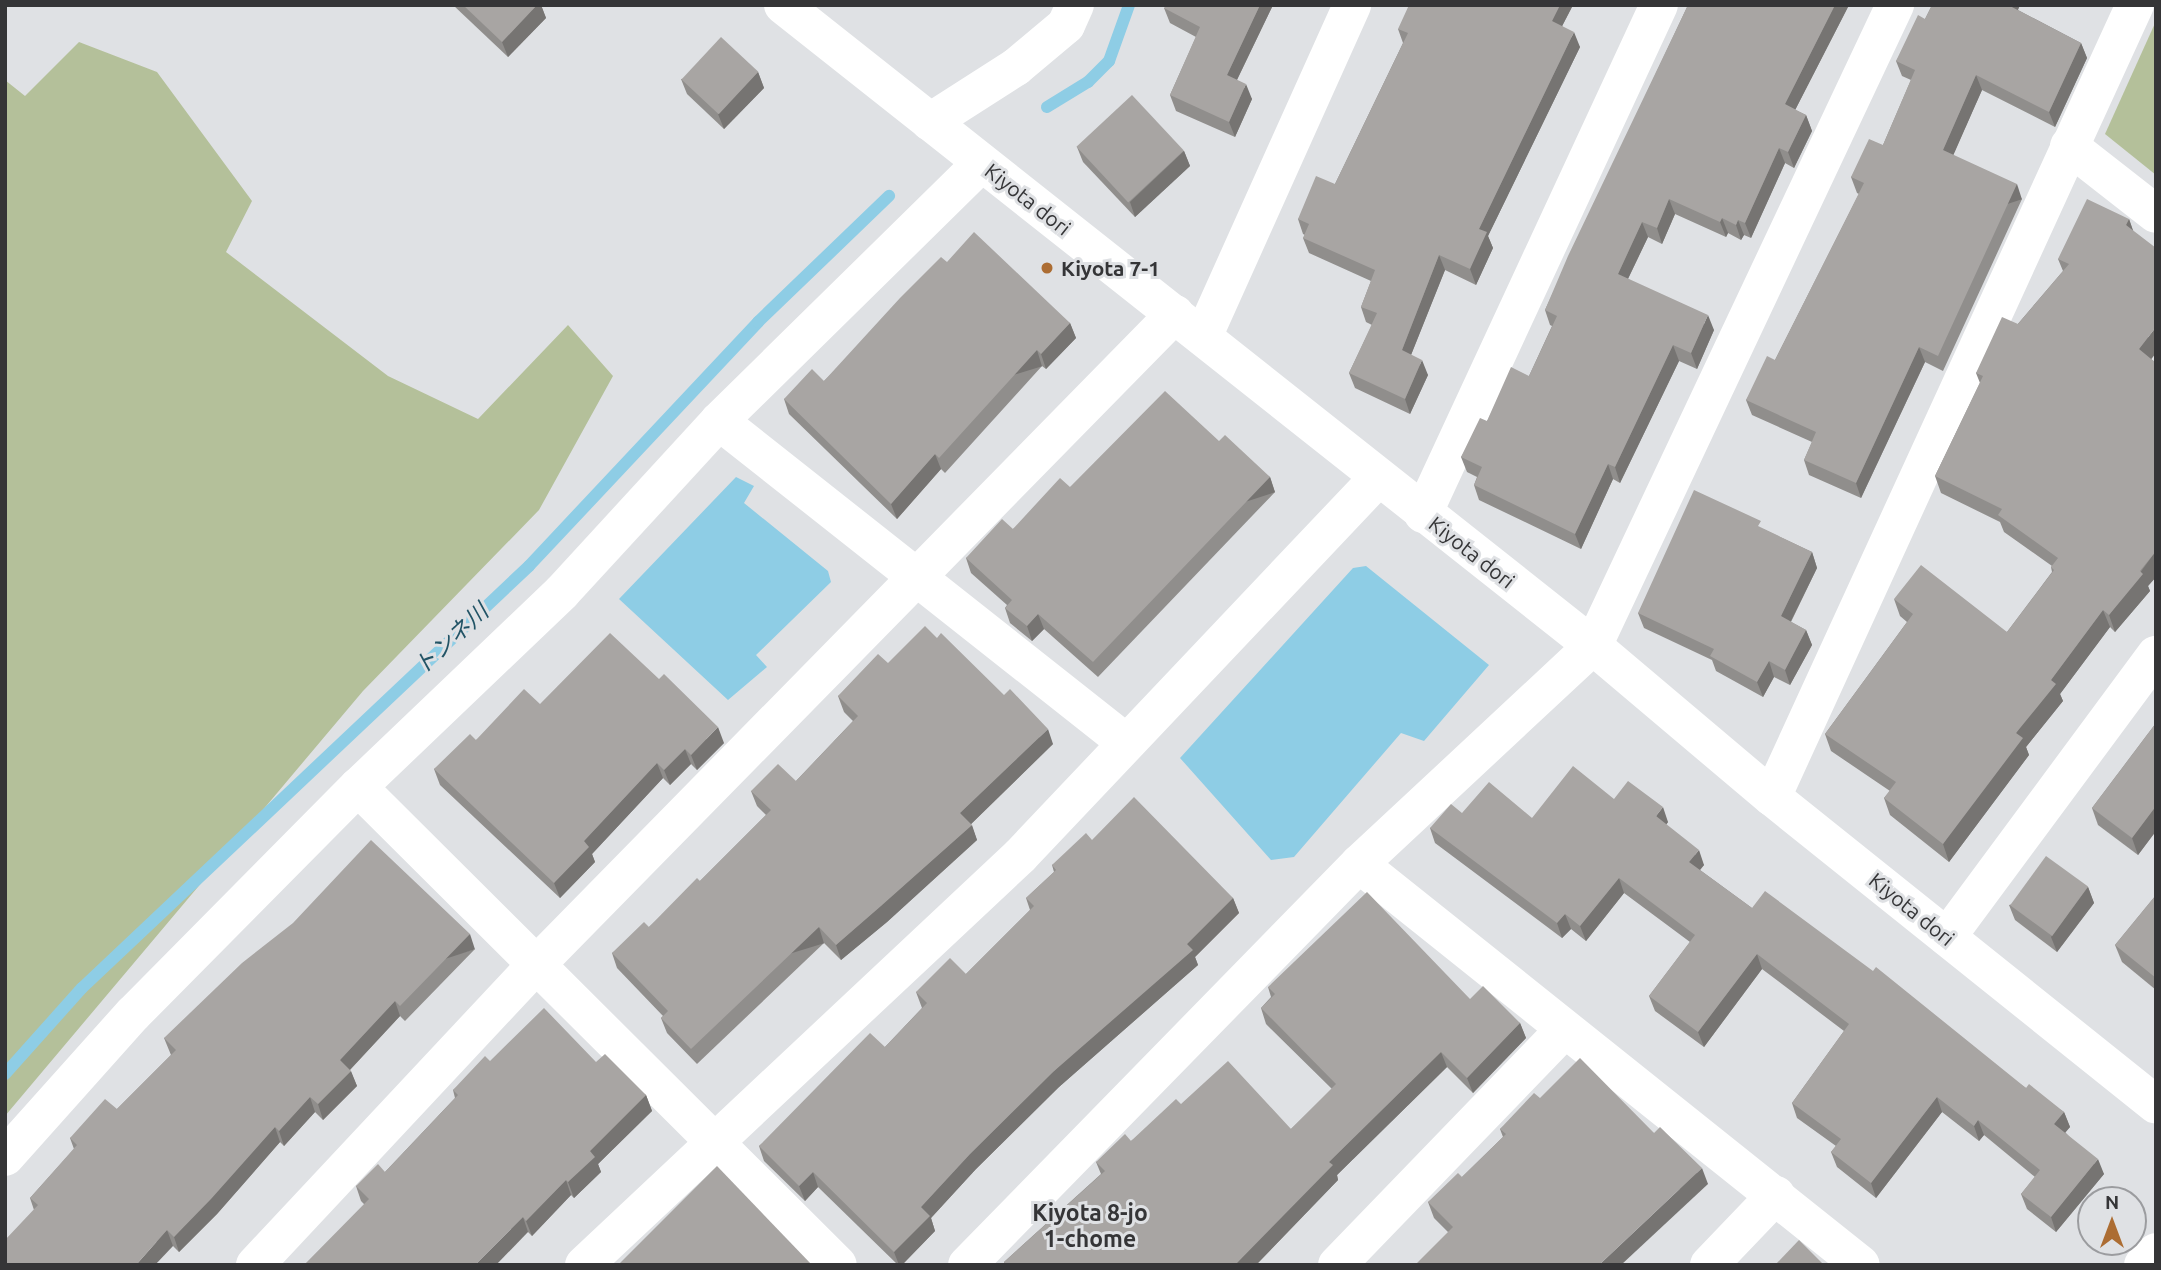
<!DOCTYPE html>
<html>
<head>
<meta charset="utf-8">
<style>
	body { margin:0 }
	#map { position:relative; width:2161px; height:1270px; overflow:hidden; background:#dfe1e4; font-family:Ubuntu,"Noto Sans JP",sans-serif }
	div>[style] { position:absolute }
	.green>* { inset:0; background:#b4c09a }
	.water>* { inset:0; background:#8ecde5 }
	.stream>* { height:12px; margin:-6px; padding:0 6px; transform-origin:6px; border-radius:6px; background:#8ecde5 }
	.minor>* { height:38px; margin:-19px; padding:0 19px; transform-origin:19px; border-radius:19px; background:#fff }
	.wall>* { inset:0; background:#908e8c }
	.shaded-wall>* { inset:0; background:#767472; transform-origin:0 0 }
	.building>* { inset:0; background:#a8a5a3; transform-origin:0 0 }
	.dots>* { width:19px; height:19px; translate:-50% -50%; box-sizing:border-box; border:4px solid #dfe1e4; border-radius:50% }
	span { translate:-50% -50%; white-space:nowrap; text-align:center; line-height:1.15; -webkit-text-stroke:6px #dfe1e4; paint-order:stroke }
	.street-label { font-size:21px; color:#353537 }
	.poi-label { font-size:21px; color:#353537; font-weight:700 }
	.left { translate:0 -50%; text-align:left }
	.water-label { font-size:23px; color:#225466; font-style:italic }
	.neighbourhood-label { font-size:23px; color:#353537; font-weight:700 }
	.frame { position:absolute; inset:0; border:7px solid #353537; pointer-events:none }
	.north { position:absolute; left:2077px; top:1186px; width:70px; height:70px; box-sizing:border-box; background:#dfe1e4; border:2px solid #9b9c9f; border-radius:50%; rotate:0deg; font-size:19px; font-weight:700; line-height:28px; text-align:center; color:#353537 }
	.north::after { content:''; display:block; margin:auto; width:24px; height:32px; background:#ac6d33; clip-path:polygon(50% 0,100% 100%,50% 72%,0 100%) }
</style>
</head>
<body>
<div id="map">
	<div class="green">
		<i style="clip-path:polygon(2156px 21px,2156px 175px,2105px 134px)"></i>
		<i style="clip-path:polygon(79px 42px,157px 72px,252px 201px,226px 252px,388px 376px,478px 419px,568px 325px,613px 376px,539px 510px,363px 691px,5px 1116px,5px 80px,25px 96px)"></i>
	</div>
	<div class="water">
		<i style="clip-path:polygon(736px 477px,754px 486px,744px 503px,828px 571px,831px 582px,756px 655px,767px 667px,728px 700px,619px 599px)"></i>
		<i style="clip-path:polygon(1366px 566px,1489px 665px,1424px 741px,1401px 733px,1294px 857px,1271px 860px,1180px 758px,1353px 568px)"></i>
	</div>
	<div class="stream">
		<i style="left:1047px;top:107px;width:48px;rotate:-31.4deg"></i>
		<i style="left:1088px;top:82px;width:30px;rotate:-45deg"></i>
		<i style="left:1109px;top:61px;width:59px;rotate:-70.3deg"></i>
		<i style="left:5px;top:1074px;width:115px;rotate:-48.2deg"></i>
		<i style="left:82px;top:988px;width:615px;rotate:-43.35deg"></i>
		<i style="left:529px;top:566px;width:335px;rotate:-46.8deg"></i>
		<i style="left:758px;top:322px;width:182px;rotate:-43.9deg"></i>
	</div>
	<div class="minor">
		<i style="left:783px;top:5px;width:1033px;rotate:38.36deg"></i>
		<i style="left:1593px;top:646px;width:234px;rotate:40.2deg"></i>
		<i style="left:1772px;top:797px;width:492px;rotate:38.7deg"></i>
		<i style="left:930px;top:122px;width:102px;rotate:-32.6deg"></i>
		<i style="left:1016px;top:67px;width:65px;rotate:-40deg"></i>
		<i style="left:1066px;top:25px;width:22px;rotate:-66deg"></i>
		<i style="left:2069px;top:146px;width:110px;rotate:38deg"></i>
		<i style="left:1203px;top:337px;width:364px;rotate:-65.8deg"></i>
		<i style="left:719px;top:421px;width:516px;rotate:38.31deg"></i>
		<i style="left:1423px;top:514px;width:561px;rotate:-65.13deg"></i>
		<i style="left:358px;top:787px;width:677px;rotate:44.88deg"></i>
		<i style="left:1772px;top:797px;width:871px;rotate:-65.38deg"></i>
		<i style="left:1359px;top:864px;width:642px;rotate:38.62deg"></i>
		<i style="left:1947px;top:937px;width:351px;rotate:-53.5deg"></i>
		<i style="left:5px;top:1157px;width:192px;rotate:-48.2deg"></i>
		<i style="left:133px;top:1014px;width:320px;rotate:-45.3deg"></i>
		<i style="left:358px;top:787px;width:282px;rotate:-43.7deg"></i>
		<i style="left:562px;top:592px;width:232px;rotate:-47.4deg"></i>
		<i style="left:719px;top:421px;width:368px;rotate:-44.5deg"></i>
		<i style="left:255px;top:1265px;width:415px;rotate:-46.9deg"></i>
		<i style="left:539px;top:962px;width:908px;rotate:-45.54deg"></i>
		<i style="left:584px;top:1265px;width:598px;rotate:-43.17deg"></i>
		<i style="left:1020px;top:856px;width:521px;rotate:-46.56deg"></i>
		<i style="left:967px;top:1265px;width:561px;rotate:-45.65deg"></i>
		<i style="left:1359px;top:864px;width:320px;rotate:-43deg"></i>
		<i style="left:1593px;top:646px;width:709px;rotate:-64.77deg"></i>
		<i style="left:1337px;top:1265px;width:328px;rotate:-46deg"></i>
		<i style="left:1709px;top:1265px;width:97px;rotate:-46.3deg"></i>
		<i style="left:2143px;top:1265px;width:18px;rotate:-45deg"></i>
	</div>
	<div class="wall">
		<i style="clip-path:polygon(453px 5px,541px 5px,546px 18px,508px 57px)"></i>
		<i style="clip-path:polygon(1273px 5px,1237px 80px,1252px 99px,1235px 137px,1176px 111px,1170px 95px,1196px 37px,1170px 23px,1164px 8px)"></i>
		<i style="clip-path:polygon(1573px 5px,1562px 26px,1580px 47px,1488px 236px,1493px 248px,1476px 285px,1445px 270px,1411px 355px,1428px 375px,1410px 414px,1355px 388px,1349px 373px,1372px 325px,1366px 322px,1361px 307px,1371px 281px,1309px 253px,1303px 238px,1305px 235px,1303px 234px,1298px 219px,1335px 184px,1403px 43px,1398px 29px)"></i>
		<i style="clip-path:polygon(1688px 5px,1849px 5px,1795px 110px,1806px 115px,1812px 131px,1794px 168px,1785px 163px,1751px 238px,1744px 235px,1741px 240px,1728px 233px,1726px 237px,1675px 214px,1662px 244px,1648px 237px,1628px 279px,1714px 330px,1697px 369px,1679px 361px,1620px 483px,1613px 479px,1581px 549px,1479px 500px,1474px 485px,1477px 477px,1467px 472px,1461px 457px,1487px 421px,1529px 376px,1552px 326px,1550px 325px,1545px 310px)"></i>
		<i style="clip-path:polygon(1932px 5px,2020px 5px,2018px 10px,2081px 43px,2087px 58px,2055px 127px,1982px 90px,1953px 155px,2022px 199px,1943px 371px,1925px 362px,1861px 498px,1809px 475px,1804px 460px,1812px 442px,1752px 415px,1746px 400px,1775px 360px,1859px 194px,1857px 193px,1851px 177px,1883px 145px,1911px 80px,1902px 76px,1896px 61px,1925px 19px)"></i>
		<i style="clip-path:polygon(758px 72px,764px 88px,724px 129px,687px 94px,681px 79px)"></i>
		<i style="clip-path:polygon(1077px 147px,1184px 151px,1190px 166px,1135px 217px,1083px 162px)"></i>
		<i style="clip-path:polygon(2129px 219px,2133px 231px,2151px 359px,2156px 363px,2156px 577px,2148px 586px,2150px 591px,2115px 632px,2110px 627px,2060px 694px,2063px 701px,2026px 747px,2029px 755px,1949px 862px,1890px 815px,1884px 798px,1890px 791px,1831px 751px,1825px 734px,1907px 622px,1900px 616px,1894px 599px,2007px 632px,2052px 572px,2051px 567px,2052px 566px,2004px 532px,2000px 522px,1941px 493px,1935px 476px,1980px 383px,1976px 373px,2063px 271px,2058px 259px)"></i>
		<i style="clip-path:polygon(947px 262px,1070px 323px,1076px 338px,1046px 369px,1042px 366px,945px 473px,941px 469px,897px 519px,789px 414px,784px 399px,824px 381px)"></i>
		<i style="clip-path:polygon(1219px 441px,1270px 477px,1275px 492px,1098px 677px,1044px 629px,1032px 641px,1010px 623px,1005px 608px,1007px 605px,971px 573px,966px 558px,1013px 529px,1070px 487px)"></i>
		<i style="clip-path:polygon(1763px 529px,1812px 552px,1817px 568px,1791px 622px,1806px 630px,1812px 645px,1790px 685px,1774px 677px,1763px 697px,1716px 671px,1712px 660px,1644px 628px,1638px 613px)"></i>
		<i style="clip-path:polygon(888px 663px,1053px 744px,971px 824px,977px 840px,887px 922px,841px 960px,824px 943px,697px 1064px,667px 1033px,661px 1018px,663px 1016px,617px 968px,612px 953px,649px 927px,700px 881px,766px 815px,757px 806px,751px 791px,796px 781px,853px 721px,844px 712px,838px 696px)"></i>
		<i style="clip-path:polygon(540px 704px,724px 743px,697px 770px,691px 764px,670px 785px,663px 778px,592px 854px,595px 862px,560px 898px,440px 785px,434px 769px,476px 740px)"></i>
		<i style="clip-path:polygon(2156px 723px,2156px 831px,2138px 855px,2098px 825px,2092px 808px)"></i>
		<i style="clip-path:polygon(1614px 799px,1668px 822px,1666px 825px,1704px 865px,1700px 870px,1752px 908px,2026px 1088px,2064px 1112px,2070px 1127px,2065px 1132px,2104px 1174px,2056px 1232px,2027px 1209px,2021px 1194px,2035px 1177px,1984px 1135px,1979px 1141px,1942px 1112px,1876px 1198px,1837px 1167px,1831px 1152px,1836px 1146px,1797px 1118px,1792px 1103px,1844px 1031px,1762px 969px,1704px 1047px,1655px 1011px,1649px 996px,1690px 942px,1624px 893px,1586px 941px,1571px 929px,1562px 938px,1435px 843px,1430px 828px,1462px 813px,1532px 818px)"></i>
		<i style="clip-path:polygon(1092px 840px,1233px 898px,1239px 913px,1195px 957px,1198px 965px,1059px 1087px,976px 1169px,931px 1218px,935px 1231px,902px 1265px,898px 1265px,818px 1187px,805px 1201px,764px 1161px,759px 1146px,885px 1047px,922px 1008px,916px 992px,966px 974px,1030px 910px,1026px 898px,1054px 872px,1052px 865px)"></i>
		<i style="clip-path:polygon(2088px 887px,2094px 903px,2057px 952px,2015px 920px,2009px 905px)"></i>
		<i style="clip-path:polygon(2156px 895px,2156px 990px,2122px 962px,2115px 945px)"></i>
		<i style="clip-path:polygon(475px 949px,405px 1021px,400px 1016px,350px 1070px,357px 1086px,323px 1120px,315px 1112px,284px 1146px,280px 1142px,217px 1214px,179px 1252px,173px 1246px,34px 1210px,30px 1198px,74px 1149px,70px 1138px,117px 1109px,171px 1055px,164px 1038px)"></i>
		<i style="clip-path:polygon(1268px 987px,1470px 999px,1520px 1023px,1526px 1038px,1473px 1093px,1447px 1067px,1337px 1175px,1338px 1180px,1256px 1265px,1005px 1265px,1004px 1262px,1101px 1174px,1096px 1162px,1131px 1141px,1181px 1104px,1291px 1129px,1332px 1089px,1266px 1024px,1261px 1008px,1271px 997px)"></i>
		<i style="clip-path:polygon(490px 1061px,596px 1062px,646px 1095px,652px 1111px,598px 1164px,601px 1172px,574px 1198px,571px 1195px,532px 1236px,528px 1232px,364px 1204px,361px 1201px,356px 1186px,385px 1172px,455px 1098px,453px 1090px)"></i>
		<i style="clip-path:polygon(1540px 1098px,1654px 1133px,1708px 1184px,1448px 1232px,1434px 1218px,1428px 1202px,1462px 1177px,1503px 1137px,1500px 1129px)"></i>
	</div>
	<div class="shaded-wall">
		<i style="clip-path:polygon(537px 5px,541px 5px,546px 18px,508px 57px,502px 42px)"></i>
		<i style="clip-path:polygon(1260px 5px,1273px 5px,1232px 90px,1227px 75px)"></i>
		<i style="clip-path:polygon(1560px 5px,1573px 5px,1557px 36px,1552px 21px)"></i>
		<i style="clip-path:polygon(1835px 5px,1849px 5px,1790px 120px,1785px 104px)"></i>
		<i style="clip-path:polygon(2008px 5px,2020px 5px,2013px 20px)"></i>
		<i style="clip-path:polygon(1574px 32px,1580px 47px,1488px 236px,1493px 248px,1476px 285px,1470px 269px,1479px 229px)"></i>
		<i style="clip-path:polygon(2081px 43px,2087px 58px,2055px 127px,2049px 112px)"></i>
		<i style="clip-path:polygon(758px 72px,764px 88px,724px 129px,718px 114px)"></i>
		<i style="clip-path:polygon(1976px 75px,1982px 90px,1949px 165px,1943px 150px)"></i>
		<i style="clip-path:polygon(1246px 84px,1252px 99px,1235px 137px,1229px 122px)"></i>
		<i style="clip-path:polygon(1806px 115px,1812px 131px,1794px 168px,1788px 152px)"></i>
		<i style="clip-path:polygon(1779px 148px,1785px 163px,1751px 238px,1745px 223px)"></i>
		<i style="clip-path:polygon(1184px 151px,1190px 166px,1135px 217px,1130px 202px)"></i>
		<i style="left:2017px;top:184px;width:16px;height:189px;rotate:72deg"></i>
		<i style="clip-path:polygon(1669px 199px,1675px 214px,1662px 244px,1657px 228px)"></i>
		<i style="clip-path:polygon(1722px 218px,1728px 233px,1726px 237px,1720px 222px)"></i>
		<i style="clip-path:polygon(2129px 219px,2135px 236px,2126px 225px)"></i>
		<i style="clip-path:polygon(1738px 220px,1744px 235px,1741px 240px,1736px 225px)"></i>
		<i style="clip-path:polygon(1642px 222px,1648px 237px,1623px 289px,1618px 274px)"></i>
		<i style="clip-path:polygon(1439px 255px,1445px 270px,1407px 365px,1402px 350px)"></i>
		<i style="clip-path:polygon(1708px 315px,1714px 330px,1697px 369px,1691px 353px)"></i>
		<i style="clip-path:polygon(1070px 323px,1076px 338px,1046px 369px,1041px 354px)"></i>
		<i style="clip-path:polygon(2156px 327px,2156px 353px,2146px 366px,2139px 349px)"></i>
		<i style="clip-path:polygon(1673px 345px,1679px 361px,1620px 483px,1615px 467px)"></i>
		<i style="clip-path:polygon(1919px 347px,1925px 362px,1861px 498px,1856px 483px)"></i>
		<i style="left:1037px;top:350px;width:17px;height:146px;rotate:73deg"></i>
		<i style="clip-path:polygon(1422px 360px,1428px 375px,1410px 414px,1405px 399px)"></i>
		<i style="clip-path:polygon(935px 454px,941px 469px,897px 519px,891px 504px)"></i>
		<i style="clip-path:polygon(1608px 464px,1613px 479px,1581px 549px,1575px 534px)"></i>
		<i style="left:1270px;top:477px;width:16px;height:256px;rotate:72deg"></i>
		<i style="clip-path:polygon(2156px 551px,2156px 577px,2148px 586px,2150px 591px,2115px 632px,2109px 615px)"></i>
		<i style="clip-path:polygon(1812px 552px,1817px 568px,1786px 631px,1781px 616px)"></i>
		<i style="clip-path:polygon(2103px 610px,2110px 627px,2060px 694px,2063px 701px,2026px 747px,2029px 755px,1949px 862px,1943px 844px,2051px 680px)"></i>
		<i style="clip-path:polygon(1038px 614px,1044px 629px,1032px 641px,1027px 626px)"></i>
		<i style="clip-path:polygon(1806px 630px,1812px 645px,1790px 685px,1785px 670px)"></i>
		<i style="clip-path:polygon(1769px 661px,1774px 677px,1763px 697px,1757px 682px)"></i>
		<i style="clip-path:polygon(718px 727px,724px 743px,697px 770px,691px 755px)"></i>
		<i style="clip-path:polygon(1048px 729px,1053px 744px,966px 829px,960px 813px)"></i>
		<i style="clip-path:polygon(685px 749px,691px 764px,670px 785px,664px 770px)"></i>
		<i style="clip-path:polygon(657px 763px,663px 778px,592px 854px,595px 862px,560px 898px,554px 883px,584px 841px)"></i>
		<i style="clip-path:polygon(2156px 806px,2156px 831px,2138px 855px,2132px 838px)"></i>
		<i style="clip-path:polygon(1663px 807px,1668px 822px,1661px 831px,1656px 816px)"></i>
		<i style="clip-path:polygon(972px 825px,977px 840px,887px 922px,841px 960px,836px 945px)"></i>
		<i style="clip-path:polygon(1699px 850px,1704px 865px,1694px 877px,1689px 862px)"></i>
		<i style="clip-path:polygon(1619px 878px,1624px 893px,1586px 941px,1580px 926px)"></i>
		<i style="clip-path:polygon(2088px 887px,2094px 903px,2057px 952px,2051px 937px)"></i>
		<i style="clip-path:polygon(1233px 898px,1239px 913px,1195px 957px,1198px 965px,1059px 1087px,976px 1169px,931px 1218px,935px 1231px,902px 1265px,899px 1265px,894px 1252px,921px 1207px,970px 1154px,1053px 1072px,1187px 944px)"></i>
		<i style="clip-path:polygon(1565px 914px,1571px 929px,1562px 938px,1557px 923px)"></i>
		<i style="left:819px;top:927px;width:17px;height:177px;rotate:73deg"></i>
		<i style="left:470px;top:934px;width:16px;height:100px;rotate:72deg"></i>
		<i style="clip-path:polygon(1757px 954px,1762px 969px,1704px 1047px,1698px 1032px)"></i>
		<i style="clip-path:polygon(395px 1001px,400px 1016px,345px 1075px,340px 1060px)"></i>
		<i style="clip-path:polygon(1520px 1023px,1526px 1038px,1473px 1093px,1467px 1078px)"></i>
		<i style="clip-path:polygon(1441px 1052px,1447px 1067px,1337px 1175px,1338px 1180px,1256px 1265px,1235px 1265px,1329px 1162px)"></i>
		<i style="clip-path:polygon(351px 1071px,357px 1086px,323px 1120px,318px 1104px)"></i>
		<i style="clip-path:polygon(646px 1095px,652px 1111px,598px 1164px,601px 1172px,574px 1198px,568px 1182px,590px 1151px)"></i>
		<i style="clip-path:polygon(310px 1097px,315px 1112px,284px 1146px,279px 1131px)"></i>
		<i style="clip-path:polygon(1937px 1097px,1942px 1112px,1876px 1198px,1871px 1183px)"></i>
		<i style="clip-path:polygon(2064px 1112px,2070px 1127px,2060px 1139px,2054px 1124px)"></i>
		<i style="clip-path:polygon(1978px 1120px,1984px 1135px,1979px 1141px,1974px 1126px)"></i>
		<i style="clip-path:polygon(275px 1127px,280px 1142px,217px 1214px,179px 1252px,174px 1237px)"></i>
		<i style="clip-path:polygon(2098px 1159px,2104px 1174px,2056px 1232px,2051px 1217px)"></i>
		<i style="clip-path:polygon(1702px 1168px,1708px 1184px,1621px 1265px,1599px 1265px)"></i>
		<i style="clip-path:polygon(813px 1172px,818px 1187px,805px 1201px,799px 1186px)"></i>
		<i style="clip-path:polygon(566px 1180px,571px 1195px,532px 1236px,526px 1221px)"></i>
		<i style="clip-path:polygon(523px 1217px,528px 1232px,496px 1265px,475px 1265px)"></i>
		<i style="clip-path:polygon(167px 1230px,173px 1246px,155px 1265px,136px 1265px)"></i>
	</div>
	<div class="building">
		<i style="clip-path:polygon(463px 5px,537px 5px,502px 42px)"></i>
		<i style="clip-path:polygon(1166px 5px,1260px 5px,1227px 75px,1246px 84px,1229px 122px,1170px 95px,1200px 27px,1164px 8px)"></i>
		<i style="clip-path:polygon(1409px 5px,1560px 5px,1552px 21px,1574px 32px,1479px 229px,1487px 232px,1470px 269px,1439px 255px,1402px 350px,1422px 360px,1405px 399px,1349px 373px,1377px 313px,1361px 307px,1375px 270px,1303px 238px,1309px 224px,1298px 219px,1316px 176px,1335px 184px,1408px 33px,1398px 29px)"></i>
		<i style="clip-path:polygon(1688px 5px,1835px 5px,1785px 104px,1806px 115px,1788px 152px,1779px 148px,1745px 223px,1738px 220px,1736px 225px,1722px 218px,1720px 222px,1669px 199px,1657px 228px,1642px 222px,1618px 274px,1708px 315px,1691px 353px,1673px 345px,1615px 467px,1608px 464px,1575px 534px,1474px 485px,1482px 467px,1461px 457px,1480px 418px,1487px 421px,1511px 367px,1529px 376px,1557px 316px,1545px 310px,1568px 256px)"></i>
		<i style="clip-path:polygon(1932px 5px,2008px 5px,2081px 43px,2049px 112px,1976px 75px,1943px 150px,2017px 184px,1938px 356px,1919px 347px,1856px 483px,1804px 460px,1816px 432px,1746px 400px,1767px 356px,1775px 360px,1864px 183px,1851px 177px,1869px 139px,1883px 145px,1915px 70px,1896px 61px,1918px 15px,1925px 19px)"></i>
		<i style="left:721px;top:37px;width:51px;height:58px;rotate:43deg"></i>
		<i style="left:1132px;top:95px;width:76px;height:76px;rotate:47deg"></i>
		<i style="clip-path:polygon(2087px 199px,2129px 219px,2126px 225px,2156px 248px,2156px 327px,2139px 349px,2156px 363px,2156px 551px,2140px 571px,2143px 574px,2109px 615px,2103px 610px,2051px 680px,2056px 684px,2016px 733px,2023px 738px,1943px 844px,1884px 798px,1896px 782px,1825px 734px,1913px 614px,1894px 599px,1921px 565px,2007px 632px,2054px 570px,2051px 567px,2058px 558px,1998px 515px,2002px 509px,1935px 476px,1983px 376px,1976px 373px,2002px 317px,2018px 324px,2069px 264px,2058px 259px)"></i>
		<i style="clip-path:polygon(974px 232px,1070px 323px,1041px 354px,1037px 350px,939px 458px,935px 454px,891px 504px,784px 399px,812px 369px,824px 381px,900px 298px,941px 257px,947px 262px)"></i>
		<i style="clip-path:polygon(1165px 391px,1219px 441px,1225px 435px,1270px 477px,1093px 662px,1038px 614px,1027px 626px,1005px 608px,1012px 600px,966px 558px,1002px 519px,1013px 529px,1060px 478px,1070px 487px)"></i>
		<i style="clip-path:polygon(1694px 490px,1761px 521px,1758px 526px,1812px 552px,1781px 616px,1806px 630px,1785px 670px,1769px 661px,1757px 682px,1710px 656px,1714px 649px,1638px 613px)"></i>
		<i style="clip-path:polygon(925px 626px,937px 638px,941px 633px,1004px 695px,1010px 689px,1048px 729px,960px 813px,972px 825px,881px 906px,836px 945px,819px 927px,691px 1049px,661px 1018px,668px 1011px,612px 953px,644px 922px,649px 927px,697px 878px,700px 881px,771px 810px,751px 791px,778px 764px,796px 781px,858px 716px,838px 696px,878px 654px,888px 663px)"></i>
		<i style="clip-path:polygon(610px 633px,659px 679px,664px 674px,718px 727px,691px 755px,685px 749px,664px 770px,657px 763px,584px 841px,589px 847px,554px 883px,434px 769px,470px 734px,476px 740px,524px 689px,540px 704px)"></i>
		<i style="clip-path:polygon(2156px 723px,2156px 806px,2132px 838px,2092px 808px)"></i>
		<i style="clip-path:polygon(1573px 766px,1614px 799px,1628px 781px,1663px 807px,1656px 816px,1699px 850px,1689px 862px,1752px 908px,1765px 891px,1873px 971px,1876px 967px,2026px 1088px,2029px 1084px,2064px 1112px,2054px 1124px,2098px 1159px,2051px 1217px,2021px 1194px,2040px 1170px,1978px 1120px,1974px 1126px,1937px 1097px,1871px 1183px,1831px 1152px,1841px 1139px,1792px 1103px,1849px 1024px,1757px 954px,1698px 1032px,1649px 996px,1695px 935px,1619px 878px,1580px 926px,1565px 914px,1557px 923px,1430px 828px,1451px 804px,1462px 813px,1489px 782px,1532px 818px)"></i>
		<i style="clip-path:polygon(1134px 797px,1233px 898px,1187px 944px,1193px 950px,1053px 1072px,970px 1154px,921px 1207px,930px 1216px,894px 1252px,813px 1172px,799px 1186px,759px 1146px,870px 1033px,885px 1047px,927px 1003px,916px 992px,950px 958px,966px 974px,1034px 906px,1026px 898px,1056px 870px,1052px 865px,1086px 833px,1092px 840px)"></i>
		<i style="clip-path:polygon(371px 840px,470px 934px,400px 1006px,395px 1001px,340px 1060px,351px 1071px,318px 1104px,310px 1097px,279px 1131px,275px 1127px,211px 1199px,174px 1237px,167px 1230px,136px 1265px,5px 1265px,5px 1240px,38px 1205px,30px 1198px,77px 1145px,70px 1138px,105px 1099px,117px 1109px,176px 1050px,164px 1038px,242px 963px,293px 923px)"></i>
		<i style="left:2046px;top:856px;width:52px;height:61px;rotate:36deg"></i>
		<i style="clip-path:polygon(1367px 892px,1470px 999px,1483px 986px,1520px 1023px,1467px 1078px,1441px 1052px,1329px 1162px,1333px 1165px,1235px 1265px,1007px 1265px,1004px 1262px,1105px 1171px,1096px 1162px,1125px 1134px,1131px 1141px,1176px 1099px,1181px 1104px,1228px 1061px,1291px 1129px,1336px 1084px,1261px 1008px,1275px 994px,1268px 987px)"></i>
		<i style="clip-path:polygon(2156px 895px,2156px 978px,2115px 945px)"></i>
		<i style="clip-path:polygon(544px 1008px,596px 1062px,605px 1054px,646px 1095px,590px 1151px,595px 1157px,568px 1182px,566px 1180px,526px 1221px,523px 1217px,475px 1265px,304px 1265px,369px 1199px,356px 1186px,378px 1164px,385px 1172px,458px 1095px,453px 1090px,485px 1056px,490px 1061px)"></i>
		<i style="clip-path:polygon(1580px 1058px,1654px 1133px,1660px 1127px,1702px 1168px,1599px 1265px,1415px 1265px,1453px 1227px,1428px 1202px,1458px 1173px,1462px 1177px,1506px 1134px,1500px 1129px,1534px 1093px,1540px 1098px)"></i>
		<i style="clip-path:polygon(717px 1166px,812px 1265px,618px 1265px)"></i>
		<i style="clip-path:polygon(1799px 1240px,1824px 1265px,1775px 1265px)"></i>
	</div>
	<div class="dots">
		<i style="left:1047px;top:268px;background:#ac6d33"></i>
	</div>
	<div class="street-label">
		<span style="left:1028px;top:199px;rotate:38deg">Kiyota dori</span>
		<span style="left:1472px;top:552px;rotate:38deg">Kiyota dori</span>
		<span style="left:1912px;top:909px;rotate:39deg">Kiyota dori</span>
	</div>
	<div class="poi-label">
		<span class="left" style="left:1061px;top:268px">Kiyota 7-1</span>
	</div>
	<div class="water-label">
		<span style="left:451px;top:639px;rotate:-43deg">トンネ川</span>
	</div>
	<div class="neighbourhood-label">
		<span style="left:1090px;top:1226px">Kiyota 8-jo<br>1-chome</span>
	</div>
	<div class="frame"></div>
	<div class="north">N</div>
</div>
</body>
</html>
